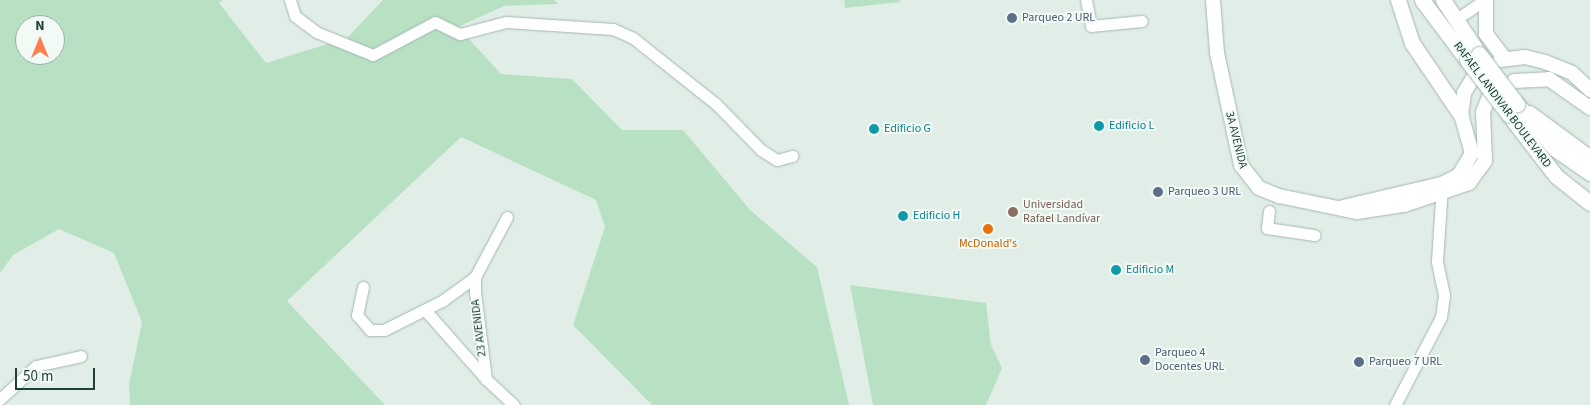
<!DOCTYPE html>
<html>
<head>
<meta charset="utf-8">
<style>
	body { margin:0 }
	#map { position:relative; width:1590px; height:405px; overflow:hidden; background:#e1eee8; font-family:"Source Sans 3",sans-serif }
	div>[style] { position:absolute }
	.green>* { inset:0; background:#b8e1c4 }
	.roads { filter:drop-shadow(0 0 1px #a3b7b0) drop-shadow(0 0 1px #a3b7b0) }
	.minor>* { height:11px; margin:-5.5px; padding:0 5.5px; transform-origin:5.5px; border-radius:5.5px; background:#fff }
	.tertiary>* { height:14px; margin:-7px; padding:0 7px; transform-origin:7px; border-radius:7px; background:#fff }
	.secondary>* { height:15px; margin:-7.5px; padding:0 7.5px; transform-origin:7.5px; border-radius:7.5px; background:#fff }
	.bridges { filter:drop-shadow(0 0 1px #9ebbb1) drop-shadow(0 0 1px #9ebbb1) }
	.secondary-bridge>* { height:15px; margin:-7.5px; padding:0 7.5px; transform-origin:7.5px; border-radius:7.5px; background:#fff }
	.dots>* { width:14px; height:14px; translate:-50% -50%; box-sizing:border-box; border:2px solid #f2faf6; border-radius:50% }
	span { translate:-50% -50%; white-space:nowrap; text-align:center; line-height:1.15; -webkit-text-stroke:4px #f2faf6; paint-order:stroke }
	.service-label { font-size:12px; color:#4e5e75 }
	.left { translate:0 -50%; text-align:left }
	.street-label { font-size:12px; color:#1f4138 }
	.culture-label { font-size:12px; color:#0d838f }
	.education-label { font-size:12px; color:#785e54 }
	.food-label { font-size:12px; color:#c56008 }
	.north { position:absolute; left:15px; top:15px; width:50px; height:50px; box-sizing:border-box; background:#f2faf6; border:1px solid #9eb0aa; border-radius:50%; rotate:0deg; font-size:14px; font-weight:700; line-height:20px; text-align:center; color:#1f4138 }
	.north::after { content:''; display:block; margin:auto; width:18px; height:22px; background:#ff7d4e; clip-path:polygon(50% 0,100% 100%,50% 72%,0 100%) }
	.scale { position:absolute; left:15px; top:368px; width:80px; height:22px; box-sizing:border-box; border:2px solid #1f4138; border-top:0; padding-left:6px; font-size:15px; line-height:18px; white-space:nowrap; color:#1f4138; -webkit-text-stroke:4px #f2faf6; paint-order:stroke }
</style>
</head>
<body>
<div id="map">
	<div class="green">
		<i style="clip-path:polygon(evenodd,0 0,222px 0,219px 3px,266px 63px,347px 38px,383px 0,554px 0,558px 4px,504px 6px,458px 27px,501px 74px,572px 79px,622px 130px,683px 130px,750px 210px,817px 267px,849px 405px,652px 405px,573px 325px,605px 227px,596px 200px,461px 137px,287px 301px,385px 405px,130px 405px,129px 384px,142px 322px,114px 253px,59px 229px,13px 255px,0 273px,0 0,25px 25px,55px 25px,55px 55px,25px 55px,25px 25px)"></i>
		<i style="clip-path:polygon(844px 0,900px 0,900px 2px,845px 8px)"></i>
		<i style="clip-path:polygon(850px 285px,986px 303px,991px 345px,1002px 368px,986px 405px,873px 405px)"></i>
	</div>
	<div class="roads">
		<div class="minor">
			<i style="left:290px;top:0;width:17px;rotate:73deg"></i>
			<i style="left:295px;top:16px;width:26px;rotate:37deg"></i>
			<i style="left:316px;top:32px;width:61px;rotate:22deg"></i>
			<i style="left:373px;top:55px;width:70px;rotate:-28deg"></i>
			<i style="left:435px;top:22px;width:28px;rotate:26deg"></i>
			<i style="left:460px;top:34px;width:48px;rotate:-14.6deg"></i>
			<i style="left:506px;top:22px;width:107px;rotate:3.7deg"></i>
			<i style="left:613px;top:29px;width:22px;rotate:24deg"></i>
			<i style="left:633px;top:38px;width:106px;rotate:38.5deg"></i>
			<i style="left:716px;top:104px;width:64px;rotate:45.6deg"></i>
			<i style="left:761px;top:150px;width:19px;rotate:32deg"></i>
			<i style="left:777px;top:160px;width:16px;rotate:-15deg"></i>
			<i style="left:1086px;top:0;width:26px;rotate:79deg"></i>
			<i style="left:1091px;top:26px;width:51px;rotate:-5.6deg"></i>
			<i style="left:1455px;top:20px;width:36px;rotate:-34deg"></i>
			<i style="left:1269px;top:211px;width:17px;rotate:97deg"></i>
			<i style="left:1267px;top:228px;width:48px;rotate:8.5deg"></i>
			<i style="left:507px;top:217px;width:68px;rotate:118.1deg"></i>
			<i style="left:475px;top:277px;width:15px;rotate:90deg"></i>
			<i style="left:475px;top:292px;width:88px;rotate:82.8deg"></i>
			<i style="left:486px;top:379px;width:38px;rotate:43deg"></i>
			<i style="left:363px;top:287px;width:29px;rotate:102deg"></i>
			<i style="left:357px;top:315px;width:20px;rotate:49deg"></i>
			<i style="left:370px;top:330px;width:14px"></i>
			<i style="left:384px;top:330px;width:65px;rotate:-26.6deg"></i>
			<i style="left:442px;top:301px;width:41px;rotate:-36deg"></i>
			<i style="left:425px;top:310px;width:92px;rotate:48.5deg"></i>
			<i style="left:0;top:399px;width:49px;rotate:-42.5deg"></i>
			<i style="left:36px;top:366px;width:46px;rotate:-12.5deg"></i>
			<i style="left:1395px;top:405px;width:99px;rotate:-62.4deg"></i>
			<i style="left:1441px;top:317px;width:22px;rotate:-82deg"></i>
			<i style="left:1444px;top:295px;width:35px;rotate:-102deg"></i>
			<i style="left:1437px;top:261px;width:76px;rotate:-86.2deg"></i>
		</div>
		<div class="tertiary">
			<i style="left:1213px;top:0;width:53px;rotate:85.7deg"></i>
			<i style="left:1217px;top:53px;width:115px;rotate:77.9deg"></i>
			<i style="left:1241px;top:165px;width:29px;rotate:52deg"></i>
			<i style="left:1259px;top:188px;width:22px;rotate:22deg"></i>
			<i style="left:1279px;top:196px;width:80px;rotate:11.6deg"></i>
			<i style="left:1357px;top:212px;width:48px;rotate:-8.5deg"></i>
			<i style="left:1404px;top:205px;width:69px;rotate:-18.7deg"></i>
			<i style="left:1469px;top:183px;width:27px;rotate:-54deg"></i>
			<i style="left:1485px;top:161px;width:49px;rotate:-92.3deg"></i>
			<i style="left:1483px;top:112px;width:18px;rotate:-68deg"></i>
			<i style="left:1486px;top:0;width:34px;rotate:90deg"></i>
			<i style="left:1486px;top:34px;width:31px;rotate:53deg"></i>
			<i style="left:1500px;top:60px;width:25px;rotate:-7deg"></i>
			<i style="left:1525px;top:57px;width:21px;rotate:14deg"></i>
			<i style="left:1545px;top:62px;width:29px;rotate:22deg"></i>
			<i style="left:1572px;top:73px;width:25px;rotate:43deg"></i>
			<i style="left:1514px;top:81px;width:35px;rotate:-3deg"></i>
			<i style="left:1549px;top:79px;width:50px;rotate:35.3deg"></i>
			<i style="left:1343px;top:207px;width:102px;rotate:-13.1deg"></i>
			<i style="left:1442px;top:184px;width:19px;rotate:-28deg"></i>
			<i style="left:1459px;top:175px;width:26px;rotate:-59deg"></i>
			<i style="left:1472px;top:153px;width:40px;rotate:-106deg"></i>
			<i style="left:1461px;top:115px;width:22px;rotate:-82deg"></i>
			<i style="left:1464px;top:93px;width:21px;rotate:-59deg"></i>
		</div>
		<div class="secondary">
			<i style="left:1398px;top:0;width:45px;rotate:72deg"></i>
			<i style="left:1412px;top:43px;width:87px;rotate:55.8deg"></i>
			<i style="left:1422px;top:0;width:75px;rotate:53.1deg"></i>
			<i style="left:1443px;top:0;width:65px;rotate:56.3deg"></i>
			<i style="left:1517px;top:104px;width:57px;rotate:49.9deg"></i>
			<i style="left:1554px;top:148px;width:44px;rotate:34.8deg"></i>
			<i style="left:1529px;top:113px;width:76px;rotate:36.4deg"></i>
			<i style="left:1509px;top:115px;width:77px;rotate:52.4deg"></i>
			<i style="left:1556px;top:176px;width:43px;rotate:38.5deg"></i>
		</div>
	</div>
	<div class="bridges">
		<div class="secondary-bridge">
			<i style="left:1479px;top:54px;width:63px;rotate:52.8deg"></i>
			<i style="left:1467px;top:60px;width:69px;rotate:52.6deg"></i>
		</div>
	</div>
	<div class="dots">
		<i style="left:1012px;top:18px;background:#5c6f8a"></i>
		<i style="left:1099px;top:126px;background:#0f9aa8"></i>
		<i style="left:874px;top:129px;background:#0f9aa8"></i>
		<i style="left:1158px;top:192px;background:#5c6f8a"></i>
		<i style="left:1013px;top:212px;background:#8d6e63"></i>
		<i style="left:903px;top:216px;background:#0f9aa8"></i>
		<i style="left:988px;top:229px;background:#e8710a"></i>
		<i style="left:1116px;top:270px;background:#0f9aa8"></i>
		<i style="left:1145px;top:360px;background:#5c6f8a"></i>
		<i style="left:1359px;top:362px;background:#5c6f8a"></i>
	</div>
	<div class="service-label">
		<span class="left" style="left:1022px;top:18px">Parqueo 2 URL</span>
		<span class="left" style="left:1168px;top:192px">Parqueo 3 URL</span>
		<span class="left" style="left:1155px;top:360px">Parqueo 4<br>Docentes URL</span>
		<span class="left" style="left:1369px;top:362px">Parqueo 7 URL</span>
	</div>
	<div class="street-label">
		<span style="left:1502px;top:105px;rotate:53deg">RAFAEL LANDIVAR BOULEVARD</span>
		<span style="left:1236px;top:140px;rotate:76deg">3A AVENIDA</span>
		<span style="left:479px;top:328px;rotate:-97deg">23 AVENIDA</span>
	</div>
	<div class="culture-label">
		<span class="left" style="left:1109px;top:126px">Edificio L</span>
		<span class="left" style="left:884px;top:129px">Edificio G</span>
		<span class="left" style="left:913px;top:216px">Edificio H</span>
		<span class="left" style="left:1126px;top:270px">Edificio M</span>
	</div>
	<div class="education-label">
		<span class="left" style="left:1023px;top:212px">Universidad<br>Rafael Landívar</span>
	</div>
	<div class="food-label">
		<span style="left:988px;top:244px">McDonald's</span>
	</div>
	<div class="north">N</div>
	<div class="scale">50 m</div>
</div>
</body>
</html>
